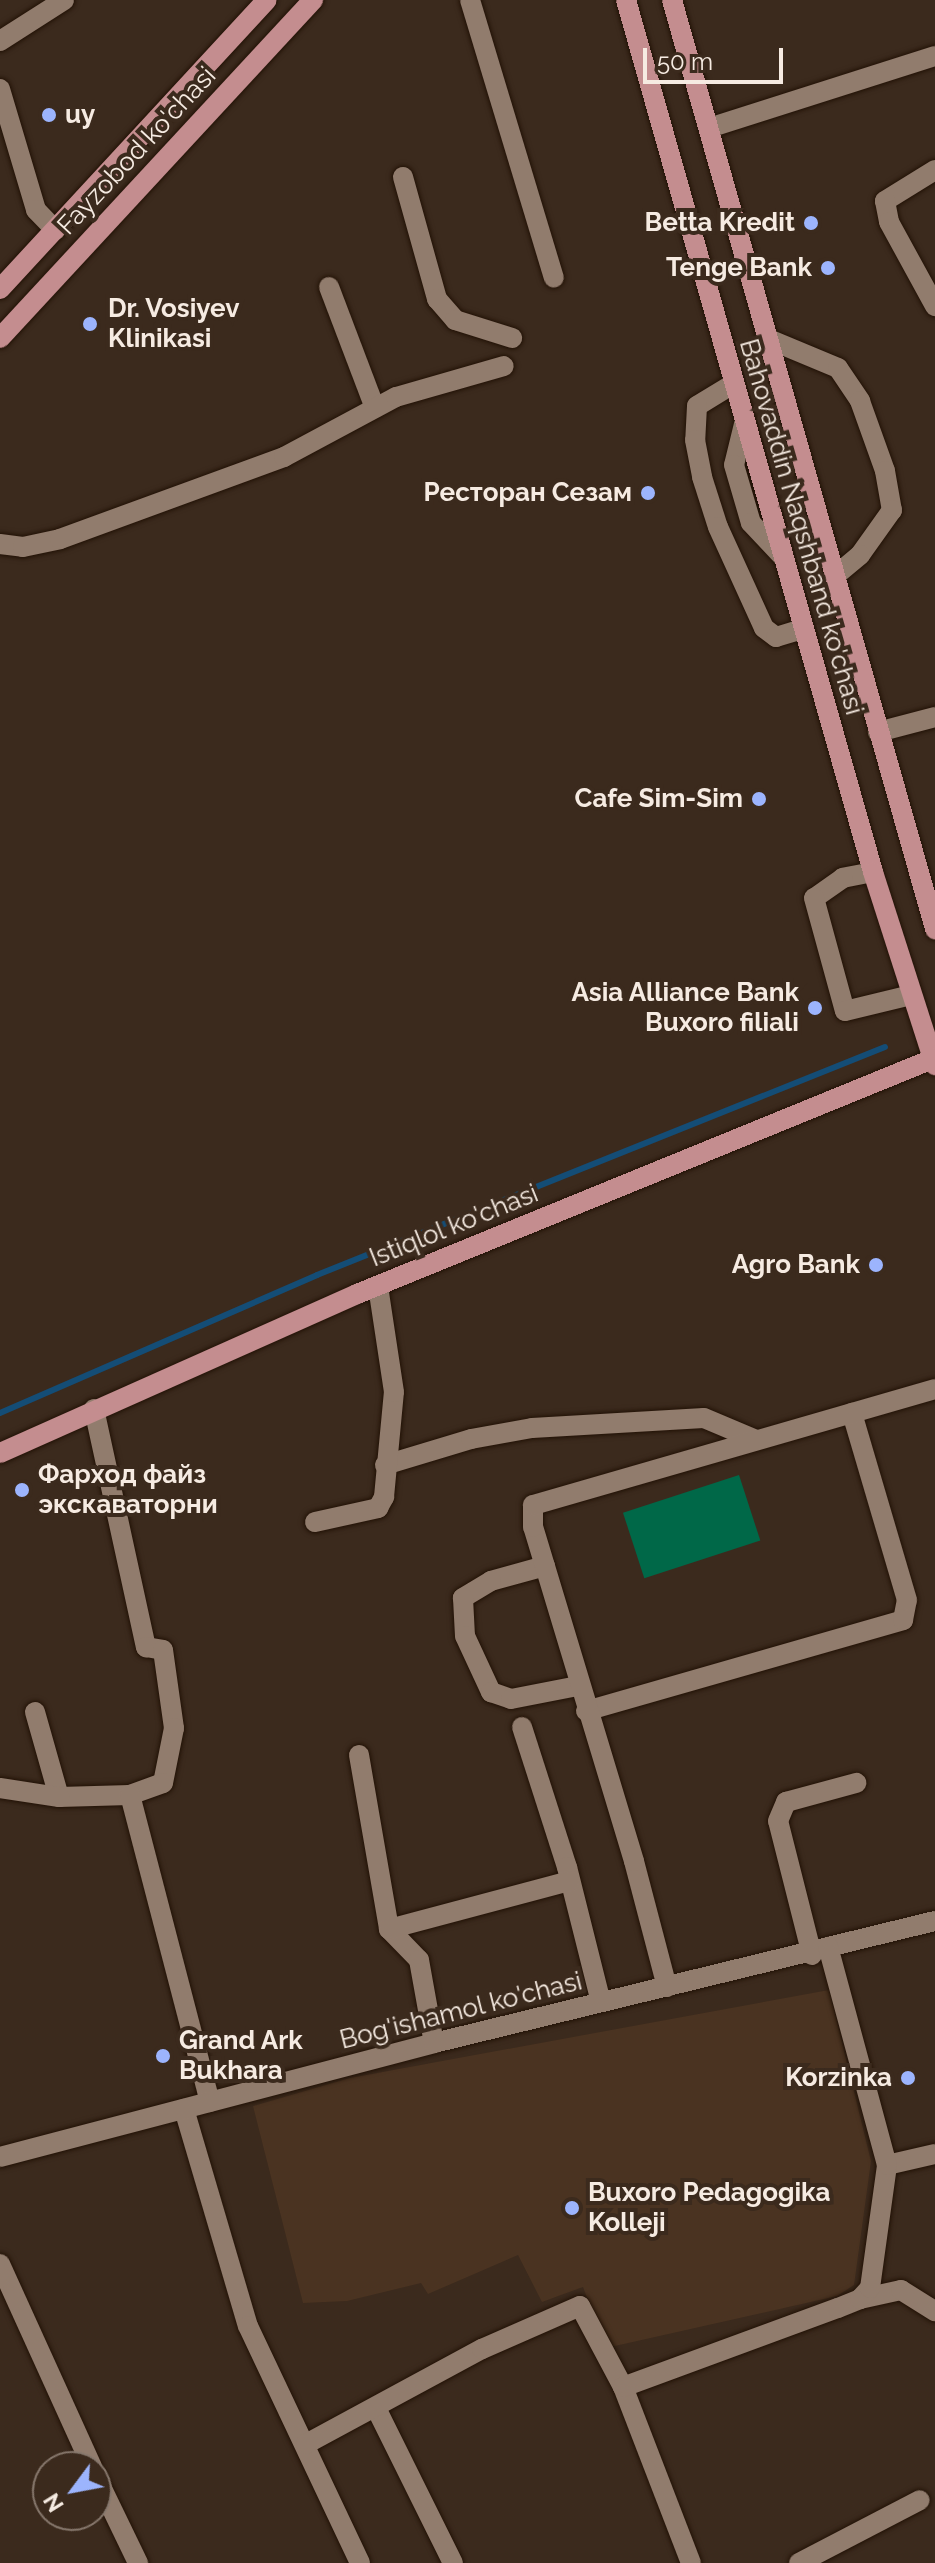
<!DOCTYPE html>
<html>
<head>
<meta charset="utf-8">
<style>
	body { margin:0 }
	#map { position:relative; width:935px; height:2563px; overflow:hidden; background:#3b2a1d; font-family:Raleway,sans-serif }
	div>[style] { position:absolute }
	.built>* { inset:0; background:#4a3321 }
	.green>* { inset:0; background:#006848; transform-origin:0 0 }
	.stream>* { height:6px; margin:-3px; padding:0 3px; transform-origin:3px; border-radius:3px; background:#144d76 }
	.roads { filter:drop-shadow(0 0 2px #221206) drop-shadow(0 0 2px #221206) }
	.minor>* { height:20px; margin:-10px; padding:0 10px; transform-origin:10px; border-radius:10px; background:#917c6d }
	.major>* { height:20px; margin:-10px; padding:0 10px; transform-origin:10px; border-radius:10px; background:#c48d8f }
	.dots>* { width:22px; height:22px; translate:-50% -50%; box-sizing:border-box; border:4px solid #3b2a1d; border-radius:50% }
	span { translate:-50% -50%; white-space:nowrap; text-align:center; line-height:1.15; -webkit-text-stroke:8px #3b2a1d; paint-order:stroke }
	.poi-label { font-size:26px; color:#f6ebe2; font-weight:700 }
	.left { translate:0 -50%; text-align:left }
	.right { translate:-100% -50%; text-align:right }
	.street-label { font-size:26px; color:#f6ebe2 }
	.north { position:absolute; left:32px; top:2451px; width:80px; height:80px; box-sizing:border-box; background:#3b2a1d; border:2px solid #86776c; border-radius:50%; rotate:238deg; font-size:22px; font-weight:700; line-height:32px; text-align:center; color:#f6ebe2 }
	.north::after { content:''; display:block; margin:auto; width:28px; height:36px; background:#9cb4fd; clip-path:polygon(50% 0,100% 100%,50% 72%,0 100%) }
	.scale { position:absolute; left:643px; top:48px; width:140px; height:36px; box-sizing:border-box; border:4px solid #f6ebe2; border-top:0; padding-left:10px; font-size:24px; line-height:28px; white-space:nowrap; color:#f6ebe2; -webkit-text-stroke:6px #3b2a1d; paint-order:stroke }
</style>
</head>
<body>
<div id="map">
	<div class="built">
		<i style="clip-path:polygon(829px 1990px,871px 2161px,854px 2285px,837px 2296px,606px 2348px,583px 2287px,542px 2302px,518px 2255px,428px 2294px,421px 2283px,347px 2301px,303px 2303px,253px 2106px,350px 2078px)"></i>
	</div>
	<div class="green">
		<i style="left:739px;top:1475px;width:69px;height:122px;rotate:72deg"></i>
	</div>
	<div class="stream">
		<i style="left:0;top:1413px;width:346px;rotate:-23.5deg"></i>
		<i style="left:317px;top:1275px;width:612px;rotate:-21.87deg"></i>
	</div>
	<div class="roads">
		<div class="minor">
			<i style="left:470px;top:0;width:290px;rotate:73.2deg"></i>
			<i style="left:0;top:41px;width:76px;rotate:-32.6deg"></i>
			<i style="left:0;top:89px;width:126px;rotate:73.4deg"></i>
			<i style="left:36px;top:210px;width:28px;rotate:46deg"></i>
			<i style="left:709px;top:128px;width:237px;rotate:-17.7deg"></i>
			<i style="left:935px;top:170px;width:59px;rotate:148.2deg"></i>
			<i style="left:885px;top:201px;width:21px;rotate:79deg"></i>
			<i style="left:889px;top:222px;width:96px;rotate:61.3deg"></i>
			<i style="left:403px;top:177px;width:127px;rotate:74.4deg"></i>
			<i style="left:437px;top:299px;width:28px;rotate:49deg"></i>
			<i style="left:455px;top:320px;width:60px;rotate:17.5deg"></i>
			<i style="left:329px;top:287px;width:129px;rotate:69.2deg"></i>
			<i style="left:766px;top:338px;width:78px;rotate:22.6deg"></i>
			<i style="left:838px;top:368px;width:40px;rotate:56deg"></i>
			<i style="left:860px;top:401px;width:74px;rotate:70.3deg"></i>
			<i style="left:885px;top:471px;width:40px;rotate:80deg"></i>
			<i style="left:892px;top:510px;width:55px;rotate:125.4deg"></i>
			<i style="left:860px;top:555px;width:33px;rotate:140deg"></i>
			<i style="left:733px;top:384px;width:42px;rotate:148.6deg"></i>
			<i style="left:697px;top:406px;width:34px;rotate:93deg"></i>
			<i style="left:695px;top:440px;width:38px;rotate:79deg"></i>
			<i style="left:702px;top:477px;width:52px;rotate:72.3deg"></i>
			<i style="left:718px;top:527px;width:111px;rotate:65.5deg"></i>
			<i style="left:764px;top:628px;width:15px;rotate:37deg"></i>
			<i style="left:776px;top:637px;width:28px;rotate:-17deg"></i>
			<i style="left:744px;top:424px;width:42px;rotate:103.7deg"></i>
			<i style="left:734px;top:465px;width:60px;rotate:73.7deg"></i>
			<i style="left:751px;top:523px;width:47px;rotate:46.7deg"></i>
			<i style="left:0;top:544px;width:23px;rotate:7deg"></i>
			<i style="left:23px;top:547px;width:38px;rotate:-12deg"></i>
			<i style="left:60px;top:539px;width:239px;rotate:-20.1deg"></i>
			<i style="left:284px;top:457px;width:127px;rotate:-28.2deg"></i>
			<i style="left:396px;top:397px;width:112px;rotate:-16deg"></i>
			<i style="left:878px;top:732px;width:59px;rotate:-14.7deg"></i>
			<i style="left:873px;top:872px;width:31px;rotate:169deg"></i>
			<i style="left:843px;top:878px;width:35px;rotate:145deg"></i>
			<i style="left:814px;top:898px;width:117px;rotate:74.7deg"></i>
			<i style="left:845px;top:1011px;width:68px;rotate:-13.6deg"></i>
			<i style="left:94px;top:1409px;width:244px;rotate:77.7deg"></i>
			<i style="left:146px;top:1647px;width:17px;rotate:10deg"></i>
			<i style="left:163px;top:1650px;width:79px;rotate:82deg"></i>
			<i style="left:174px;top:1728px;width:56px;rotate:101.3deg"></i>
			<i style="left:163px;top:1783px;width:35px;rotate:160deg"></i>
			<i style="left:385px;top:1465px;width:90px;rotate:-16.8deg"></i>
			<i style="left:471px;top:1439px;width:62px;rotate:-10.2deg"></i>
			<i style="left:532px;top:1428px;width:172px;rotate:-3.3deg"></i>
			<i style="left:704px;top:1418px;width:56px;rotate:22.9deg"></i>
			<i style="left:315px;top:1522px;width:65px;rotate:-12.5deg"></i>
			<i style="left:378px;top:1508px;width:13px;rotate:-61deg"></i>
			<i style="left:384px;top:1497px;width:105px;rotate:-84.6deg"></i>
			<i style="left:394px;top:1392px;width:107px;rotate:-98.6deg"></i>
			<i style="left:545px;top:1566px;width:56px;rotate:164.5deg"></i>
			<i style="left:491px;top:1581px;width:33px;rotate:149deg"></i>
			<i style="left:463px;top:1598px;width:38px;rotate:87deg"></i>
			<i style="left:465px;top:1636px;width:62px;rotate:65.1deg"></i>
			<i style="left:491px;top:1692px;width:21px;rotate:19deg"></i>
			<i style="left:511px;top:1699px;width:68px;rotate:-11deg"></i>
			<i style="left:586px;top:1711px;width:330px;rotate:-16deg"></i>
			<i style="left:903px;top:1620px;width:20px;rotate:-79deg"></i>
			<i style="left:907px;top:1600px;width:195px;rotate:-106.4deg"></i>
			<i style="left:35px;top:1712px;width:88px;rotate:74.2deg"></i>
			<i style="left:59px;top:1797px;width:71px;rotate:-1.6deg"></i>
			<i style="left:130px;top:1795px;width:317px;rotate:75.4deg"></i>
			<i style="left:522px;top:1727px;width:147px;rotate:72.2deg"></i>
			<i style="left:567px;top:1867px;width:139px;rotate:75.9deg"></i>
			<i style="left:359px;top:1755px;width:177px;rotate:80.2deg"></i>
			<i style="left:389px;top:1929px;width:43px;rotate:45.9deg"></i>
			<i style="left:419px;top:1960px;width:84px;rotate:79.8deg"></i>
			<i style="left:0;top:1788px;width:60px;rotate:8.7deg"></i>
			<i style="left:389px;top:1929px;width:187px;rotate:-14.9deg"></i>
			<i style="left:812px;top:1955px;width:138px;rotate:-104.2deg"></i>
			<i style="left:778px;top:1821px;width:21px;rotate:-67deg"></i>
			<i style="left:786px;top:1802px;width:73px;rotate:-15.2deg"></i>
			<i style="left:667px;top:1987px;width:130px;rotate:-104.7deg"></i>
			<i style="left:634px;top:1861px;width:349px;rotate:-106.8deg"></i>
			<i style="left:533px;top:1527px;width:22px;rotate:-90deg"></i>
			<i style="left:533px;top:1505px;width:418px;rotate:-16.1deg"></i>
			<i style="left:184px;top:2109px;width:226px;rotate:73.6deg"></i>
			<i style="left:248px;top:2326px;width:262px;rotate:64.7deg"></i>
			<i style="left:0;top:2157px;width:449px;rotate:-14.7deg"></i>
			<i style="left:434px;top:2043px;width:516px;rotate:-13.69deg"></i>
			<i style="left:887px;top:2165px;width:49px;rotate:-12.9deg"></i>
			<i style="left:0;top:2264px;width:223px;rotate:65.6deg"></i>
			<i style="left:860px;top:2299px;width:42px;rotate:-12.4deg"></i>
			<i style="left:901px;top:2290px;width:40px;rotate:32deg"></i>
			<i style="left:376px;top:2408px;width:173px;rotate:63.6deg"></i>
			<i style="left:306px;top:2444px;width:200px;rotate:-28.4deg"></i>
			<i style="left:482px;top:2349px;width:107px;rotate:-23.7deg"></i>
			<i style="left:580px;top:2306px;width:92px;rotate:62deg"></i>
			<i style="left:96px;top:2476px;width:97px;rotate:64.2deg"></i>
			<i style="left:691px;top:2563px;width:189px;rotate:-111.1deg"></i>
			<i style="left:623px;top:2387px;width:229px;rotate:-20.2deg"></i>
			<i style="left:838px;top:2308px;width:24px;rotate:-22deg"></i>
			<i style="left:860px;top:2299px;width:15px;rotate:-48deg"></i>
			<i style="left:870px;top:2288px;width:124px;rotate:-82.1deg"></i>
			<i style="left:887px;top:2165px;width:226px;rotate:-105.1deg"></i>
			<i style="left:799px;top:2563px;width:136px;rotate:-27.5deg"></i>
		</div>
		<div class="major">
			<i style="left:626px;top:0;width:906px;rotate:74.18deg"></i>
			<i style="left:873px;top:872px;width:203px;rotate:72.2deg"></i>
			<i style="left:672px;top:0;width:966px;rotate:74.19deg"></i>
			<i style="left:0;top:289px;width:393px;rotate:-47.3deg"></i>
			<i style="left:0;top:338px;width:461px;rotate:-47.2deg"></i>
			<i style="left:0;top:1453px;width:391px;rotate:-24deg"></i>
			<i style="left:357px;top:1294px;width:624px;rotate:-22.21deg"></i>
		</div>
	</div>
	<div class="dots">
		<i style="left:49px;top:115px;background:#9cb4fd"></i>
		<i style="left:811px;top:223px;background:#9cb4fd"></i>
		<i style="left:828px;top:268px;background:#9cb4fd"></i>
		<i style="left:90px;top:324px;background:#9cb4fd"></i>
		<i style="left:648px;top:493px;background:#9cb4fd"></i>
		<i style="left:759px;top:799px;background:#9cb4fd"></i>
		<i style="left:815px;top:1008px;background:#9cb4fd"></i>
		<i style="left:876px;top:1265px;background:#9cb4fd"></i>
		<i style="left:22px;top:1490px;background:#9cb4fd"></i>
		<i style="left:163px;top:2056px;background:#9cb4fd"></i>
		<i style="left:908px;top:2078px;background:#9cb4fd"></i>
		<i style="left:572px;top:2208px;background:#9cb4fd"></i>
	</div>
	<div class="poi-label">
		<span class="left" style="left:65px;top:115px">uy</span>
		<span class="right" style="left:795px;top:223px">Betta Kredit</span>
		<span class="right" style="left:812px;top:268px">Tenge Bank</span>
		<span class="left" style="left:108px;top:324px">Dr. Vosiyev<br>Klinikasi</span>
		<span class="right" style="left:632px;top:493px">Ресторан Сезам</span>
		<span class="right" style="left:743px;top:799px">Cafe Sim-Sim</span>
		<span class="right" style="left:799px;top:1008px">Asia Alliance Bank<br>Buxoro filiali</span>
		<span class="right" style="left:860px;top:1265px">Agro Bank</span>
		<span class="left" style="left:38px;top:1490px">Фарход файз<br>экскаваторни</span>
		<span class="left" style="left:179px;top:2056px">Grand Ark<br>Bukhara</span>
		<span class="right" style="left:892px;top:2078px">Korzinka</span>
		<span class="left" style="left:588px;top:2208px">Buxoro Pedagogika<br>Kolleji</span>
	</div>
	<div class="street-label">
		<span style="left:137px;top:151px;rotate:-47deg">Fayzobod ko'chasi</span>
		<span style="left:801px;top:527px;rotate:74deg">Bahovaddin Naqshband ko'chasi</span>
		<span style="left:454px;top:1226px;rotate:-22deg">Istiqlol ko'chasi</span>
		<span style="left:461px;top:2011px;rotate:-14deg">Bog'ishamol ko'chasi</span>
	</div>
	<div class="north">N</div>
	<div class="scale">50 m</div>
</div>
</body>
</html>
